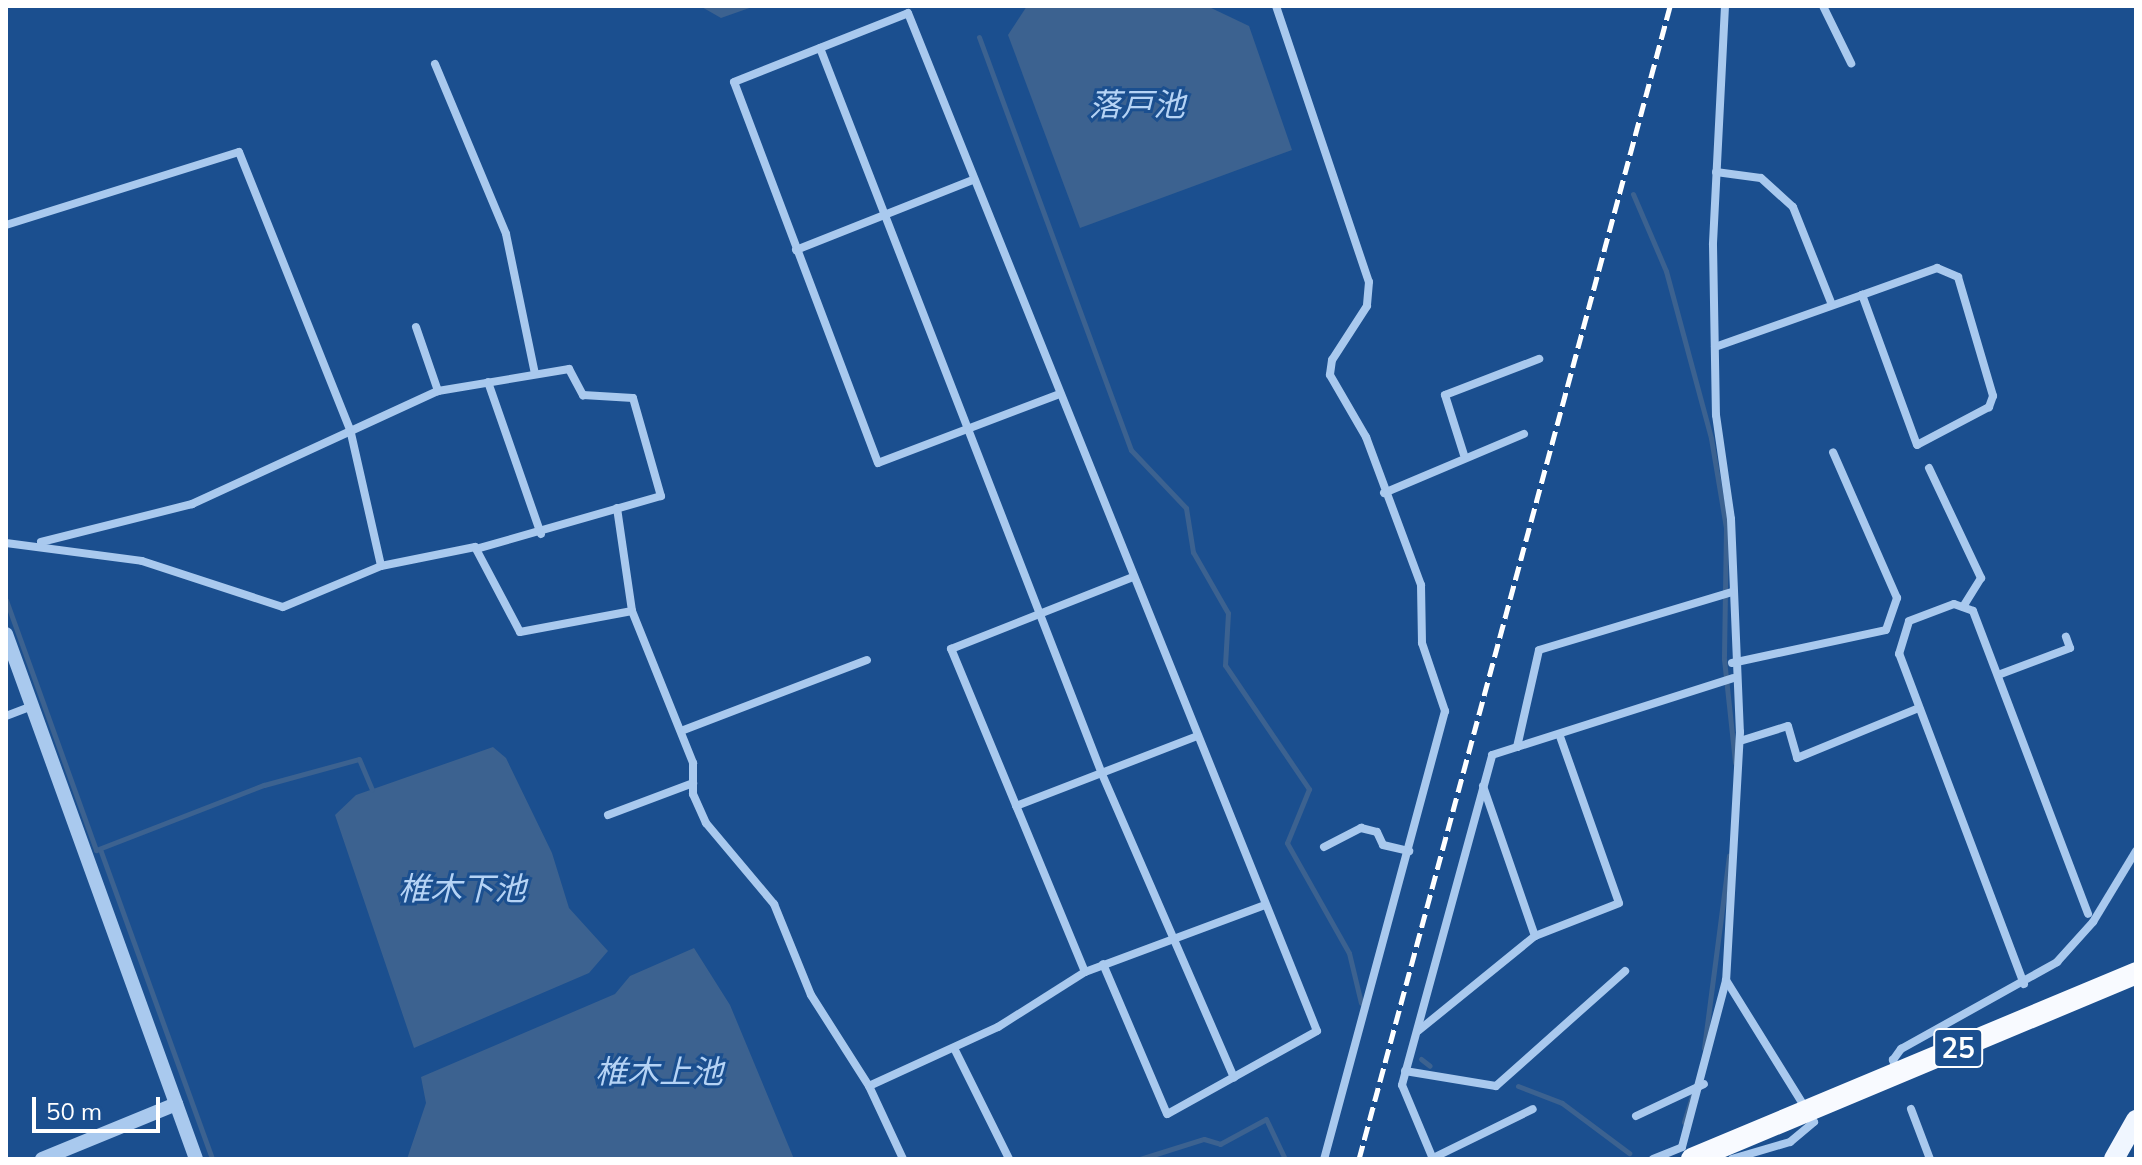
<!DOCTYPE html>
<html>
<head>
<meta charset="utf-8">
<style>
	body { margin:0 }
	#map { position:relative; width:2142px; height:1165px; overflow:hidden; background:#1b4f8f; font-family:Mulish,"Noto Sans JP",sans-serif }
	div>[style] { position:absolute }
	.water>* { inset:0; background:#3c6290 }
	.stream>* { height:5px; margin:-2.5px; padding:0 2.5px; transform-origin:2.5px; border-radius:2.5px; background:#3c6290 }
	.minor>* { height:8px; margin:-4px; padding:0 4px; transform-origin:4px; border-radius:4px; background:#a9c9ee }
	.tertiary>* { height:14px; margin:-7px; padding:0 7px; transform-origin:7px; border-radius:7px; background:#a9c9ee }
	.primary>* { height:20px; margin:-10px; padding:0 10px; transform-origin:10px; border-radius:10px; background:#f0f6ff }
	.trunk>* { height:22px; margin:-11px; padding:0 11px; transform-origin:11px; border-radius:11px; background:#f8faff }
	.rail>* { height:5px; margin-top:-2.5px; transform-origin:0; background:repeating-linear-gradient(90deg,#fff 0 14px,transparent 0 20px) }
	span { translate:-50% -50%; white-space:nowrap; text-align:center; line-height:1.15; -webkit-text-stroke:6px #1b4f8f; paint-order:stroke }
	.shield-label span { padding:2px 6px; background:#1b4f8f; border:2px solid; border-radius:6px; -webkit-text-stroke-width:0 }
	.shield-label { font-size:28px; color:#fff; font-weight:700 }
	.water-label { font-size:32px; color:#b5d3f5; font-style:italic }
	.frame { position:absolute; inset:0; border:8px solid #fff; pointer-events:none }
	.scale { position:absolute; left:32px; top:1097px; width:128px; height:36px; box-sizing:border-box; border:4px solid #fff; border-top:0; padding-left:10px; font-size:24px; line-height:28px; white-space:nowrap; color:#fff; -webkit-text-stroke:6px #1b4f8f; paint-order:stroke }
</style>
</head>
<body>
<div id="map">
	<div class="water">
		<i style="clip-path:polygon(700px 6px,755px 6px,721px 18px)"></i>
		<i style="clip-path:polygon(1027px 6px,1207px 6px,1249px 26px,1292px 150px,1080px 228px,1008px 35px)"></i>
		<i style="clip-path:polygon(493px 747px,506px 758px,552px 853px,569px 908px,608px 951px,589px 973px,414px 1048px,335px 815px,356px 795px)"></i>
		<i style="clip-path:polygon(694px 948px,730px 1005px,794px 1159px,407px 1159px,426px 1103px,421px 1077px,615px 994px,630px 976px)"></i>
	</div>
	<div class="stream">
		<i style="left:979px;top:37px;width:440px;rotate:69.8deg"></i>
		<i style="left:1131px;top:450px;width:80px;rotate:46.5deg"></i>
		<i style="left:1186px;top:508px;width:45px;rotate:81deg"></i>
		<i style="left:1193px;top:552px;width:70px;rotate:60.2deg"></i>
		<i style="left:1228px;top:613px;width:52px;rotate:93.3deg"></i>
		<i style="left:1225px;top:665px;width:150px;rotate:55.9deg"></i>
		<i style="left:1309px;top:789px;width:58px;rotate:112.2deg"></i>
		<i style="left:1287px;top:843px;width:126px;rotate:60.6deg"></i>
		<i style="left:1349px;top:953px;width:51px;rotate:76.5deg"></i>
		<i style="left:1633px;top:194px;width:84px;rotate:66.8deg"></i>
		<i style="left:1666px;top:271px;width:173px;rotate:74.9deg"></i>
		<i style="left:1711px;top:438px;width:91px;rotate:80.5deg"></i>
		<i style="left:1726px;top:528px;width:131px;rotate:90.9deg"></i>
		<i style="left:1724px;top:659px;width:104px;rotate:83.9deg"></i>
		<i style="left:6px;top:600px;width:266px;rotate:70.2deg"></i>
		<i style="left:96px;top:850px;width:180px;rotate:-21.2deg"></i>
		<i style="left:264px;top:785px;width:98px;rotate:-15.3deg"></i>
		<i style="left:359px;top:759px;width:33px;rotate:67deg"></i>
		<i style="left:100px;top:849px;width:330px;rotate:70.1deg"></i>
		<i style="left:1704px;top:1048px;width:194px;rotate:-82.6deg"></i>
		<i style="left:1421px;top:1059px;width:11px;rotate:38deg"></i>
		<i style="left:1518px;top:1086px;width:47px;rotate:21.1deg"></i>
		<i style="left:1562px;top:1103px;width:84px;rotate:36.7deg"></i>
		<i style="left:1684px;top:1122px;width:27px;rotate:-73deg"></i>
		<i style="left:1140px;top:1159px;width:67px;rotate:-17.4deg"></i>
		<i style="left:1204px;top:1139px;width:17px;rotate:17deg"></i>
		<i style="left:1220px;top:1144px;width:52px;rotate:-28.5deg"></i>
		<i style="left:1266px;top:1119px;width:44px;rotate:64.6deg"></i>
	</div>
	<div class="minor">
		<i style="left:1276px;top:6px;width:291px;rotate:71.4deg"></i>
		<i style="left:1369px;top:282px;width:24px;rotate:95deg"></i>
		<i style="left:1367px;top:306px;width:64px;rotate:122.9deg"></i>
		<i style="left:1332px;top:360px;width:15px;rotate:98deg"></i>
		<i style="left:1330px;top:375px;width:72px;rotate:59.9deg"></i>
		<i style="left:1366px;top:437px;width:158px;rotate:69.6deg"></i>
		<i style="left:1421px;top:585px;width:58px;rotate:89deg"></i>
		<i style="left:1422px;top:643px;width:72px;rotate:71.3deg"></i>
		<i style="left:1445px;top:711px;width:464px;rotate:105.1deg"></i>
		<i style="left:1725px;top:6px;width:239px;rotate:92.9deg"></i>
		<i style="left:1713px;top:245px;width:170px;rotate:89deg"></i>
		<i style="left:1716px;top:415px;width:105px;rotate:81.8deg"></i>
		<i style="left:1731px;top:519px;width:213px;rotate:87.6deg"></i>
		<i style="left:1740px;top:732px;width:248px;rotate:93.2deg"></i>
		<i style="left:1726px;top:980px;width:167px;rotate:58.2deg"></i>
		<i style="left:1814px;top:1122px;width:31px;rotate:140deg"></i>
		<i style="left:1790px;top:1142px;width:60px;rotate:163.7deg"></i>
		<i style="left:1823px;top:6px;width:64px;rotate:63.8deg"></i>
		<i style="left:820px;top:48px;width:779px;rotate:68.77deg"></i>
		<i style="left:1102px;top:774px;width:331px;rotate:66.5deg"></i>
		<i style="left:435px;top:64px;width:184px;rotate:67.3deg"></i>
		<i style="left:506px;top:234px;width:143px;rotate:78.3deg"></i>
		<i style="left:1716px;top:172px;width:45px;rotate:7.6deg"></i>
		<i style="left:1761px;top:178px;width:43px;rotate:42.2deg"></i>
		<i style="left:1793px;top:207px;width:105px;rotate:68.3deg"></i>
		<i style="left:6px;top:225px;width:244px;rotate:-17.4deg"></i>
		<i style="left:239px;top:152px;width:298px;rotate:68.2deg"></i>
		<i style="left:350px;top:429px;width:140px;rotate:77.2deg"></i>
		<i style="left:796px;top:250px;width:190px;rotate:-21.6deg"></i>
		<i style="left:416px;top:327px;width:68px;rotate:71deg"></i>
		<i style="left:1715px;top:347px;width:156px;rotate:-19.5deg"></i>
		<i style="left:1862px;top:295px;width:80px;rotate:-19.8deg"></i>
		<i style="left:1937px;top:268px;width:23px;rotate:23deg"></i>
		<i style="left:1958px;top:277px;width:124px;rotate:73.6deg"></i>
		<i style="left:1993px;top:396px;width:12px;rotate:110deg"></i>
		<i style="left:1989px;top:407px;width:81px;rotate:152.2deg"></i>
		<i style="left:1917px;top:445px;width:160px;rotate:-110.1deg"></i>
		<i style="left:488px;top:382px;width:161px;rotate:70.8deg"></i>
		<i style="left:1057px;top:395px;width:191px;rotate:159.2deg"></i>
		<i style="left:878px;top:463px;width:407px;rotate:-110.7deg"></i>
		<i style="left:734px;top:82px;width:187px;rotate:-21.6deg"></i>
		<i style="left:908px;top:13px;width:1097px;rotate:68.11deg"></i>
		<i style="left:1317px;top:1031px;width:171px;rotate:151deg"></i>
		<i style="left:1167px;top:1114px;width:163px;rotate:-113.1deg"></i>
		<i style="left:1464px;top:455px;width:63px;rotate:-107.6deg"></i>
		<i style="left:1445px;top:395px;width:101px;rotate:-21deg"></i>
		<i style="left:1929px;top:468px;width:122px;rotate:64.7deg"></i>
		<i style="left:1981px;top:578px;width:34px;rotate:122deg"></i>
		<i style="left:1384px;top:493px;width:152px;rotate:-22.9deg"></i>
		<i style="left:617px;top:508px;width:104px;rotate:81.7deg"></i>
		<i style="left:41px;top:542px;width:156px;rotate:-14.1deg"></i>
		<i style="left:192px;top:504px;width:271px;rotate:-24.7deg"></i>
		<i style="left:438px;top:391px;width:133px;rotate:-9.5deg"></i>
		<i style="left:569px;top:369px;width:30px;rotate:62deg"></i>
		<i style="left:583px;top:395px;width:50px;rotate:3.4deg"></i>
		<i style="left:633px;top:398px;width:102px;rotate:74.1deg"></i>
		<i style="left:661px;top:496px;width:192px;rotate:164deg"></i>
		<i style="left:6px;top:543px;width:137px;rotate:7.5deg"></i>
		<i style="left:142px;top:561px;width:148px;rotate:18.1deg"></i>
		<i style="left:283px;top:607px;width:106px;rotate:-22.7deg"></i>
		<i style="left:381px;top:566px;width:96px;rotate:-11.4deg"></i>
		<i style="left:475px;top:547px;width:96px;rotate:62.1deg"></i>
		<i style="left:520px;top:632px;width:114px;rotate:-10.6deg"></i>
		<i style="left:632px;top:611px;width:164px;rotate:68.1deg"></i>
		<i style="left:693px;top:763px;width:31px;rotate:90deg"></i>
		<i style="left:693px;top:794px;width:32px;rotate:66deg"></i>
		<i style="left:706px;top:823px;width:106px;rotate:50deg"></i>
		<i style="left:774px;top:904px;width:98px;rotate:67.9deg"></i>
		<i style="left:811px;top:995px;width:108px;rotate:57.5deg"></i>
		<i style="left:869px;top:1086px;width:81px;rotate:65deg"></i>
		<i style="left:1732px;top:663px;width:157px;rotate:-12.1deg"></i>
		<i style="left:1886px;top:630px;width:34px;rotate:-71deg"></i>
		<i style="left:1897px;top:598px;width:159px;rotate:-113.7deg"></i>
		<i style="left:1998px;top:675px;width:77px;rotate:-20.6deg"></i>
		<i style="left:2070px;top:648px;width:12px;rotate:-110deg"></i>
		<i style="left:6px;top:716px;width:28px;rotate:-21deg"></i>
		<i style="left:681px;top:731px;width:199px;rotate:-20.9deg"></i>
		<i style="left:1740px;top:741px;width:50px;rotate:-17.4deg"></i>
		<i style="left:1788px;top:726px;width:33px;rotate:74deg"></i>
		<i style="left:1797px;top:758px;width:132px;rotate:-22.3deg"></i>
		<i style="left:1517px;top:747px;width:99px;rotate:-77.2deg"></i>
		<i style="left:1539px;top:650px;width:202px;rotate:-16.7deg"></i>
		<i style="left:1483px;top:786px;width:159px;rotate:70.9deg"></i>
		<i style="left:1016px;top:806px;width:192px;rotate:-21.1deg"></i>
		<i style="left:608px;top:815px;width:91px;rotate:-20.6deg"></i>
		<i style="left:1324px;top:847px;width:42px;rotate:-27.2deg"></i>
		<i style="left:1361px;top:828px;width:16px;rotate:14deg"></i>
		<i style="left:1377px;top:832px;width:14px;rotate:65deg"></i>
		<i style="left:1383px;top:845px;width:27px;rotate:13deg"></i>
		<i style="left:1085px;top:972px;width:350px;rotate:-112.5deg"></i>
		<i style="left:951px;top:649px;width:193px;rotate:-21.6deg"></i>
		<i style="left:2024px;top:984px;width:353px;rotate:-110.7deg"></i>
		<i style="left:1899px;top:654px;width:34px;rotate:-73deg"></i>
		<i style="left:1909px;top:621px;width:48px;rotate:-20.7deg"></i>
		<i style="left:1954px;top:604px;width:20px;rotate:20deg"></i>
		<i style="left:1973px;top:611px;width:324px;rotate:69.2deg"></i>
		<i style="left:1418px;top:1031px;width:151px;rotate:-39.1deg"></i>
		<i style="left:1535px;top:936px;width:90px;rotate:-21.4deg"></i>
		<i style="left:1619px;top:903px;width:179px;rotate:-109.5deg"></i>
		<i style="left:954px;top:1048px;width:124px;rotate:63.6deg"></i>
		<i style="left:1405px;top:1071px;width:92px;rotate:9.4deg"></i>
		<i style="left:1496px;top:1086px;width:173px;rotate:-41.7deg"></i>
		<i style="left:1897px;top:1073px;width:14px;rotate:-107deg"></i>
		<i style="left:1893px;top:1060px;width:14px;rotate:-54deg"></i>
		<i style="left:1901px;top:1049px;width:179px;rotate:-29.1deg"></i>
		<i style="left:2057px;top:962px;width:54px;rotate:-48deg"></i>
		<i style="left:2093px;top:922px;width:83px;rotate:-58.8deg"></i>
		<i style="left:869px;top:1086px;width:142px;rotate:-24.6deg"></i>
		<i style="left:998px;top:1027px;width:103px;rotate:-32.3deg"></i>
		<i style="left:1085px;top:972px;width:192px;rotate:-20.4deg"></i>
		<i style="left:1911px;top:1109px;width:53px;rotate:69.2deg"></i>
		<i style="left:1636px;top:1116px;width:75px;rotate:-25.2deg"></i>
		<i style="left:1433px;top:1158px;width:111px;rotate:-26.1deg"></i>
		<i style="left:1433px;top:1159px;width:80px;rotate:-112.7deg"></i>
		<i style="left:1402px;top:1085px;width:342px;rotate:-74.7deg"></i>
		<i style="left:1492px;top:755px;width:253px;rotate:-17.7deg"></i>
		<i style="left:1653px;top:1159px;width:31px;rotate:-22deg"></i>
		<i style="left:1682px;top:1147px;width:172px;rotate:-75.2deg"></i>
	</div>
	<div class="tertiary">
		<i style="left:6px;top:634px;width:558px;rotate:70.1deg"></i>
		<i style="left:42px;top:1159px;width:145px;rotate:-22.3deg"></i>
	</div>
	<div class="primary">
		<i style="left:2114px;top:1159px;width:45px;rotate:-60.6deg"></i>
	</div>
	<div class="trunk">
		<i style="left:1692px;top:1159px;width:481px;rotate:-22.7deg"></i>
	</div>
	<div class="rail">
		<i style="left:1359px;top:1159px;width:1194px;rotate:-74.9deg"></i>
	</div>
	<div class="shield-label">
		<span style="left:1958px;top:1048px">25</span>
	</div>
	<div class="water-label">
		<span style="left:1137px;top:104px">落戸池</span>
		<span style="left:462px;top:888px">椎木下池</span>
		<span style="left:659px;top:1071px">椎木上池</span>
	</div>
	<div class="frame"></div>
	<div class="scale">50 m</div>
</div>
</body>
</html>
